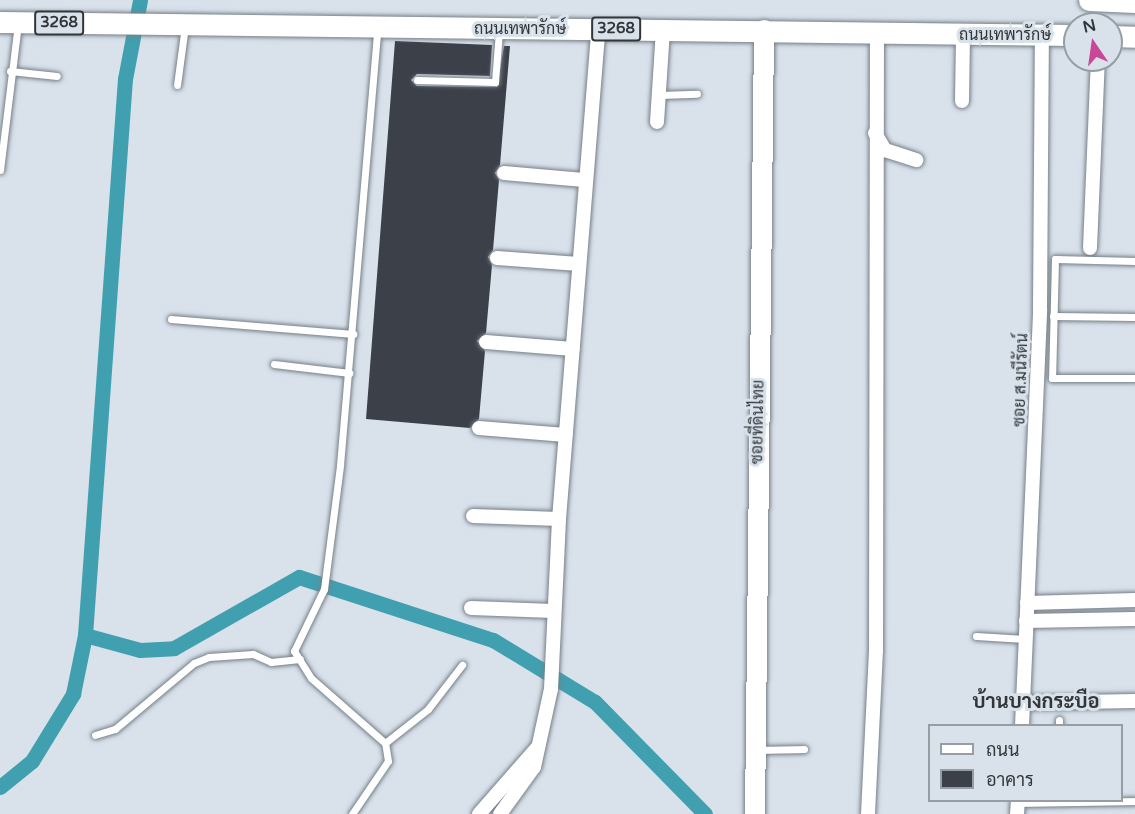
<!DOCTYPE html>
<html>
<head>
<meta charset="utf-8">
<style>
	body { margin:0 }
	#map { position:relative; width:1135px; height:814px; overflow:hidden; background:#d9e2eb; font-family:"Varela Round",Sarabun,sans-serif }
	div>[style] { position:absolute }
	.canal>* { height:15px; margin:-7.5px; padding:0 7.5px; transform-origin:7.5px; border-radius:7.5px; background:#40a0af }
	.building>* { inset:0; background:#3c4049 }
	.roads { filter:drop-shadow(0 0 2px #767f87) drop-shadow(0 0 2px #767f87) }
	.lane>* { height:7px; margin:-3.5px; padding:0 3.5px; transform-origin:3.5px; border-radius:3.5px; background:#fff }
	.street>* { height:14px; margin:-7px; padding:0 7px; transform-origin:7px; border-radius:7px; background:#fff }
	.secondary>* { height:20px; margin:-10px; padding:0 10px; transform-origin:10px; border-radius:10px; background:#fff }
	.primary>* { height:21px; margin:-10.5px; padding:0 10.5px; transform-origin:10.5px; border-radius:10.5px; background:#fff }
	span { translate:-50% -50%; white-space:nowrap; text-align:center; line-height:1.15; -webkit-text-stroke:6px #d9e2eb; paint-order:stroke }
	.shield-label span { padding:2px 4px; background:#d9e2eb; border:2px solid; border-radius:4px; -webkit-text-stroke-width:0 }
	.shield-label { font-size:15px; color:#323639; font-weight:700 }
	.street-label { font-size:16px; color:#323639 }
	.quarter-label { font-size:20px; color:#323639; font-weight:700 }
	.legend { position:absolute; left:928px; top:724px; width:195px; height:78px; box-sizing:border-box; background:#d9e2eb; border:2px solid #969da4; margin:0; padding:8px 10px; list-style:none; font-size:18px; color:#323639 }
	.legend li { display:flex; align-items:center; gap:12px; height:30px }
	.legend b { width:30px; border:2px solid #969da4 }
	.north { position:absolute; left:1063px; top:12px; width:60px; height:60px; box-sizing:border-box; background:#d9e2eb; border:2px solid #969da4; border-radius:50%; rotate:347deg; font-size:16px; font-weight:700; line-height:24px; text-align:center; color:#323639 }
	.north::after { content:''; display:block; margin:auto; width:21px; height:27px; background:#c64896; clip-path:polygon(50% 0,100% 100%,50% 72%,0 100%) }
</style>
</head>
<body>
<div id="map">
	<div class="canal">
		<i style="left:85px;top:635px;width:57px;rotate:15.3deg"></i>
		<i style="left:140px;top:650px;width:34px;rotate:-3deg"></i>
		<i style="left:174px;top:648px;width:144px;rotate:-29.6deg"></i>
		<i style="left:299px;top:577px;width:204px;rotate:18deg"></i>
		<i style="left:493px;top:640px;width:119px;rotate:31.3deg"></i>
		<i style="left:595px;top:702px;width:157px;rotate:45.5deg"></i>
		<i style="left:0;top:787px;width:41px;rotate:-39.1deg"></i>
		<i style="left:32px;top:761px;width:79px;rotate:-58.5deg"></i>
		<i style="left:73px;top:694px;width:60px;rotate:-78.5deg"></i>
		<i style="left:85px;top:635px;width:557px;rotate:-85.89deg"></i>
		<i style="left:125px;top:79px;width:80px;rotate:-79.2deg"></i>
	</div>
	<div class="building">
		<i style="clip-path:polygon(395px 41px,492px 45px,490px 76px,417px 74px,411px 80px,417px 86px,497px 87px,504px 46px,510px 46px,500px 165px,495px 173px,499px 180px,493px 250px,488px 257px,492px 265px,486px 333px,477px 341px,485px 351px,479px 419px,470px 428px,366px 419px)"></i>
	</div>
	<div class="roads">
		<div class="lane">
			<i style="left:10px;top:71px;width:47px;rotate:6.1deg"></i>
			<i style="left:417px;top:80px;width:78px;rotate:1.5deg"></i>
			<i style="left:495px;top:82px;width:51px;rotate:-85.5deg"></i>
			<i style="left:177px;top:85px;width:60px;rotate:-82.3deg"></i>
			<i style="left:659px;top:95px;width:38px;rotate:-2deg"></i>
			<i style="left:0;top:170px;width:147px;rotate:-83deg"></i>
			<i style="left:1135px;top:261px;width:80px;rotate:-178.6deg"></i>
			<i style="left:1055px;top:259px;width:119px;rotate:91.4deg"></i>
			<i style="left:1052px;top:378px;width:83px"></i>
			<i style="left:1053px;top:316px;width:82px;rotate:0.7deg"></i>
			<i style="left:171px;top:319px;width:183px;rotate:4.7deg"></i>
			<i style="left:274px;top:364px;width:76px;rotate:6.8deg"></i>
			<i style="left:976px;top:636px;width:49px;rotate:3.5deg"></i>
			<i style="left:1059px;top:726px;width:6px;rotate:-90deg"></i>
			<i style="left:95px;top:735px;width:21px;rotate:-17deg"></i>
			<i style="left:115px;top:729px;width:103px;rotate:-39.9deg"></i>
			<i style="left:194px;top:663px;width:16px;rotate:-22deg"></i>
			<i style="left:209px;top:657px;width:44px;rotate:-3.9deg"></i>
			<i style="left:253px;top:654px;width:20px;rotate:24deg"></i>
			<i style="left:271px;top:662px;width:29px;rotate:-6deg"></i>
			<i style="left:385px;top:743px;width:55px;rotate:-38.3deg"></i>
			<i style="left:428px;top:709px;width:56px;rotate:-52.3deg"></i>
			<i style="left:758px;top:750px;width:46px;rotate:-1.2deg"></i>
			<i style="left:1018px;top:803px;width:117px;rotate:-1deg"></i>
			<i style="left:352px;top:814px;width:64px;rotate:-55.8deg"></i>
			<i style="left:388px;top:761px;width:18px;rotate:-99deg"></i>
			<i style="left:385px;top:743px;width:98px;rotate:-138.7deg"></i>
			<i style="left:311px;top:678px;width:32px;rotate:-122deg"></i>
			<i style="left:294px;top:651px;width:69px;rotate:-64.2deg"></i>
			<i style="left:324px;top:589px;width:125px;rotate:-82.6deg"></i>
			<i style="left:340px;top:465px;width:437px;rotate:-85.1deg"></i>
		</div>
		<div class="street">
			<i style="left:962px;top:101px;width:66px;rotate:-89.1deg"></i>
			<i style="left:657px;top:122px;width:93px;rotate:-86.3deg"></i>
			<i style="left:875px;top:133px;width:20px;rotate:60deg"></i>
			<i style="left:885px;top:150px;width:33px;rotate:18deg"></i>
			<i style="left:504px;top:173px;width:80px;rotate:5deg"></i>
			<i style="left:1090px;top:248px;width:188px;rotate:-87.6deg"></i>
			<i style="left:497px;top:258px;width:82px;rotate:4.2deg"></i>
			<i style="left:486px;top:342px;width:87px;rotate:4.6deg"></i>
			<i style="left:479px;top:428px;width:87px;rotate:4.6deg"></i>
			<i style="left:473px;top:516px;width:86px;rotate:2deg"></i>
			<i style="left:1027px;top:603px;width:108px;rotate:-1.6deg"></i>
			<i style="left:471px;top:608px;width:83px;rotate:2.1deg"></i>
			<i style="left:1026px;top:621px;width:109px;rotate:-1.1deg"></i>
			<i style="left:1023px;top:703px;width:112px;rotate:-1deg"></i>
			<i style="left:1022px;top:726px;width:417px;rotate:-87.5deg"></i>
			<i style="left:1040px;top:309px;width:274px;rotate:-89.6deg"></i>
			<i style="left:479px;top:814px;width:88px;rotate:-48.7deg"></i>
			<i style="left:500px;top:814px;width:58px;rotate:-54.1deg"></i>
			<i style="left:534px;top:767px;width:80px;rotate:-77.7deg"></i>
			<i style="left:551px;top:689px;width:170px;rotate:-87.3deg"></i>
			<i style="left:559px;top:519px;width:492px;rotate:-85.4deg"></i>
			<i style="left:868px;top:814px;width:164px;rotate:-87.2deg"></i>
			<i style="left:876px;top:650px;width:618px;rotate:-89.91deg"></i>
			<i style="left:1017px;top:814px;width:14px;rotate:-86deg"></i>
		</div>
		<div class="secondary">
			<i style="left:755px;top:814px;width:784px;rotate:-89.34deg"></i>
		</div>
		<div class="primary">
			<i style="left:1089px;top:0;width:46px;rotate:2.5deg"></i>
			<i style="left:0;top:22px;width:1075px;rotate:0.69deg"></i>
			<i style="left:1111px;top:36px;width:24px;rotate:2deg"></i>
		</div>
	</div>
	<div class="shield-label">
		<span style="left:59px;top:23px">3268</span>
		<span style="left:616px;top:29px">3268</span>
	</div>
	<div class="street-label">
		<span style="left:520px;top:29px">ถนนเทพารักษ์</span>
		<span style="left:1005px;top:35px">ถนนเทพารักษ์</span>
		<span style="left:1021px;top:380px;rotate:-88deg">ซอย ส.มนีรัตน์</span>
		<span style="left:758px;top:422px;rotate:-89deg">ซอยที่ดินไทย</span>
	</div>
	<div class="quarter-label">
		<span style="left:1036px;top:702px">บ้านบางกระบือ</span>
	</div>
	<ul class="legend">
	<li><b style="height:8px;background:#fff"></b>ถนน</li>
	<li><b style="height:16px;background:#3c4049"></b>อาคาร</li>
	</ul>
	<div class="north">N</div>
</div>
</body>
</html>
